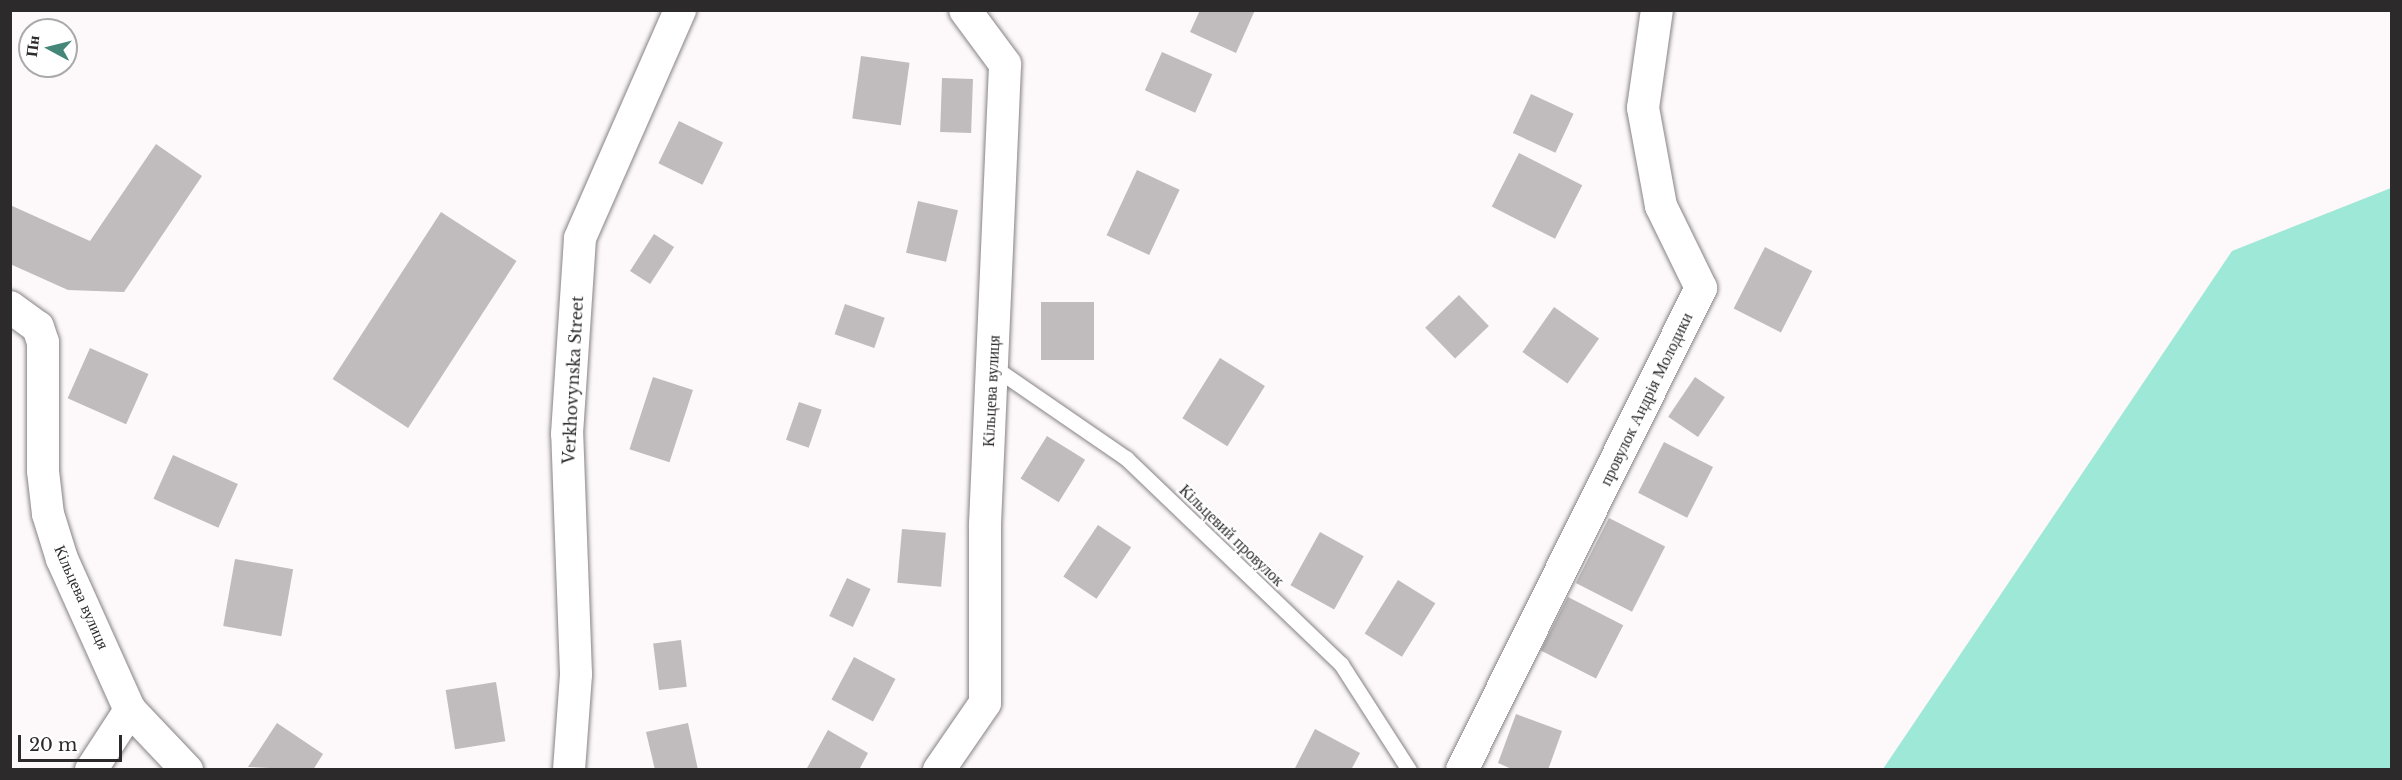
<!DOCTYPE html>
<html>
<head>
<meta charset="utf-8">
<style>
	body { margin:0 }
	#map { position:relative; width:2402px; height:780px; overflow:hidden; background:#fdf8f9; font-family:"Libre Baskerville",serif }
	div>[style] { position:absolute }
	.water>* { inset:0; background:#9de8d6 }
	.building>* { inset:0; background:#c0bbbd; transform-origin:0 0 }
	.roads { filter:drop-shadow(0 0 2px #878384) drop-shadow(0 0 2px #878384) }
	.service>* { height:15px; margin:-7.5px; padding:0 7.5px; transform-origin:7.5px; border-radius:7.5px; background:#fff }
	.minor>* { height:32px; margin:-16px; padding:0 16px; transform-origin:16px; border-radius:16px; background:#fff }
	span { translate:-50% -50%; white-space:nowrap; text-align:center; line-height:1.15; -webkit-text-stroke:4.5px #fff; paint-order:stroke }
	.street-label { font-size:16px; color:#2c2a2b }
	.frame { position:absolute; inset:0; border:12px solid #2c2a2b; pointer-events:none }
	.north { position:absolute; left:18px; top:18px; width:60px; height:60px; box-sizing:border-box; background:#fff; border:2px solid #abaaaa; border-radius:50%; rotate:277deg; font-size:16px; font-weight:700; line-height:24px; text-align:center; color:#2c2a2b }
	.north::after { content:''; display:block; margin:auto; width:21px; height:27px; background:#448678; clip-path:polygon(50% 0,100% 100%,50% 72%,0 100%) }
	.scale { position:absolute; left:18px; top:735px; width:104px; height:27px; box-sizing:border-box; border:3px solid #2c2a2b; border-top:0; padding-left:8px; font-size:18px; line-height:21px; white-space:nowrap; color:#2c2a2b; -webkit-text-stroke:4px #fff; paint-order:stroke }
</style>
</head>
<body>
<div id="map">
	<div class="water">
		<i style="clip-path:polygon(2391px 188px,2391px 769px,1883px 769px,2232px 251px)"></i>
	</div>
	<div class="building">
		<i style="clip-path:polygon(1200px 10px,1255px 10px,1236px 53px,1190px 32px)"></i>
		<i style="left:1162px;top:52px;width:55px;height:42px;rotate:24deg"></i>
		<i style="left:861px;top:56px;width:49px;height:63px;rotate:8deg"></i>
		<i style="left:942px;top:78px;width:31px;height:54px;rotate:2deg"></i>
		<i style="left:1531px;top:94px;width:47px;height:43px;rotate:25deg"></i>
		<i style="left:679px;top:121px;width:49px;height:47px;rotate:26deg"></i>
		<i style="clip-path:polygon(156px 144px,202px 176px,124px 292px,68px 290px,10px 264px,10px 205px,90px 241px)"></i>
		<i style="left:1519px;top:153px;width:71px;height:60px;rotate:27deg"></i>
		<i style="left:1137px;top:170px;width:47px;height:72px;rotate:25deg"></i>
		<i style="left:918px;top:201px;width:41px;height:53px;rotate:13deg"></i>
		<i style="left:441px;top:212px;width:90px;height:199px;rotate:33deg"></i>
		<i style="left:654px;top:234px;width:24px;height:44px;rotate:33deg"></i>
		<i style="left:1765px;top:247px;width:53px;height:69px;rotate:27deg"></i>
		<i style="left:1459px;top:295px;width:43px;height:47px;rotate:46deg"></i>
		<i style="left:1041px;top:302px;width:53px;height:58px"></i>
		<i style="left:845px;top:304px;width:42px;height:32px;rotate:19deg"></i>
		<i style="left:1554px;top:307px;width:55px;height:55px;rotate:35deg"></i>
		<i style="left:90px;top:348px;width:64px;height:55px;rotate:24deg"></i>
		<i style="left:1220px;top:358px;width:53px;height:71px;rotate:32deg"></i>
		<i style="left:653px;top:377px;width:42px;height:76px;rotate:18deg"></i>
		<i style="left:1695px;top:377px;width:36px;height:48px;rotate:34deg"></i>
		<i style="left:799px;top:402px;width:24px;height:40px;rotate:19deg"></i>
		<i style="left:1047px;top:436px;width:45px;height:50px;rotate:32deg"></i>
		<i style="left:1664px;top:442px;width:55px;height:57px;rotate:27deg"></i>
		<i style="left:173px;top:455px;width:71px;height:48px;rotate:24deg"></i>
		<i style="left:1609px;top:518px;width:63px;height:73px;rotate:27deg"></i>
		<i style="left:1098px;top:525px;width:40px;height:62px;rotate:34deg"></i>
		<i style="left:902px;top:529px;width:44px;height:54px;rotate:5deg"></i>
		<i style="left:1320px;top:532px;width:50px;height:61px;rotate:29deg"></i>
		<i style="left:235px;top:559px;width:59px;height:68px;rotate:10deg"></i>
		<i style="left:847px;top:578px;width:26px;height:42px;rotate:25deg"></i>
		<i style="left:1398px;top:580px;width:44px;height:63px;rotate:32deg"></i>
		<i style="left:1568px;top:597px;width:62px;height:60px;rotate:27deg"></i>
		<i style="left:681px;top:640px;width:47px;height:28px;rotate:83deg"></i>
		<i style="left:854px;top:657px;width:47px;height:48px;rotate:28deg"></i>
		<i style="left:496px;top:682px;width:60px;height:51px;rotate:81deg"></i>
		<i style="clip-path:polygon(1516px 714px,1562px 731px,1548px 770px,1514px 770px,1498px 763px)"></i>
		<i style="clip-path:polygon(277px 723px,323px 754px,313px 770px,248px 767px)"></i>
		<i style="clip-path:polygon(688px 723px,698px 770px,655px 770px,646px 732px)"></i>
		<i style="clip-path:polygon(1315px 729px,1360px 753px,1351px 770px,1294px 770px)"></i>
		<i style="clip-path:polygon(828px 730px,868px 753px,859px 770px,806px 770px)"></i>
	</div>
	<div class="roads">
		<div class="service">
			<i style="left:992px;top:366px;width:163px;rotate:34.5deg"></i>
			<i style="left:1126px;top:458px;width:298px;rotate:43.8deg"></i>
			<i style="left:1341px;top:664px;width:126px;rotate:57.3deg"></i>
		</div>
		<div class="minor">
			<i style="left:10px;top:307px;width:34px;rotate:36deg"></i>
			<i style="left:38px;top:327px;width:16px;rotate:72deg"></i>
			<i style="left:43px;top:342px;width:129px;rotate:90deg"></i>
			<i style="left:43px;top:471px;width:43px;rotate:83.4deg"></i>
			<i style="left:48px;top:514px;width:47px;rotate:72.7deg"></i>
			<i style="left:62px;top:559px;width:166px;rotate:65.8deg"></i>
			<i style="left:130px;top:710px;width:83px;rotate:46.5deg"></i>
			<i style="left:91px;top:770px;width:72px;rotate:-57deg"></i>
			<i style="left:569px;top:770px;width:96px;rotate:-85.8deg"></i>
			<i style="left:576px;top:674px;width:240px;rotate:-92.1deg"></i>
			<i style="left:567px;top:434px;width:196px;rotate:-86.2deg"></i>
			<i style="left:580px;top:238px;width:249px;rotate:-66.3deg"></i>
			<i style="left:939px;top:770px;width:81px;rotate:-55.5deg"></i>
			<i style="left:985px;top:703px;width:179px;rotate:-90deg"></i>
			<i style="left:985px;top:524px;width:460px;rotate:-87.5deg"></i>
			<i style="left:1005px;top:64px;width:67px;rotate:-126.5deg"></i>
			<i style="left:1462px;top:770px;width:538px;rotate:-63.63deg"></i>
			<i style="left:1701px;top:288px;width:91px;rotate:-116deg"></i>
			<i style="left:1661px;top:206px;width:100px;rotate:-100.4deg"></i>
			<i style="left:1643px;top:108px;width:99px;rotate:-81.9deg"></i>
		</div>
	</div>
	<div class="street-label">
		<span style="left:573px;top:380px;rotate:-87deg">Verkhovynska Street</span>
		<span style="left:991px;top:391px;rotate:-87deg">Кільцева вулиця</span>
		<span style="left:1646px;top:399px;rotate:-64deg">провулок Андрія Молодики</span>
		<span style="left:1232px;top:535px;rotate:44deg">Кільцевий провулок</span>
		<span style="left:82px;top:597px;rotate:66deg">Кільцева вулиця</span>
	</div>
	<div class="frame"></div>
	<div class="north">Пн</div>
	<div class="scale">20 m</div>
</div>
</body>
</html>
